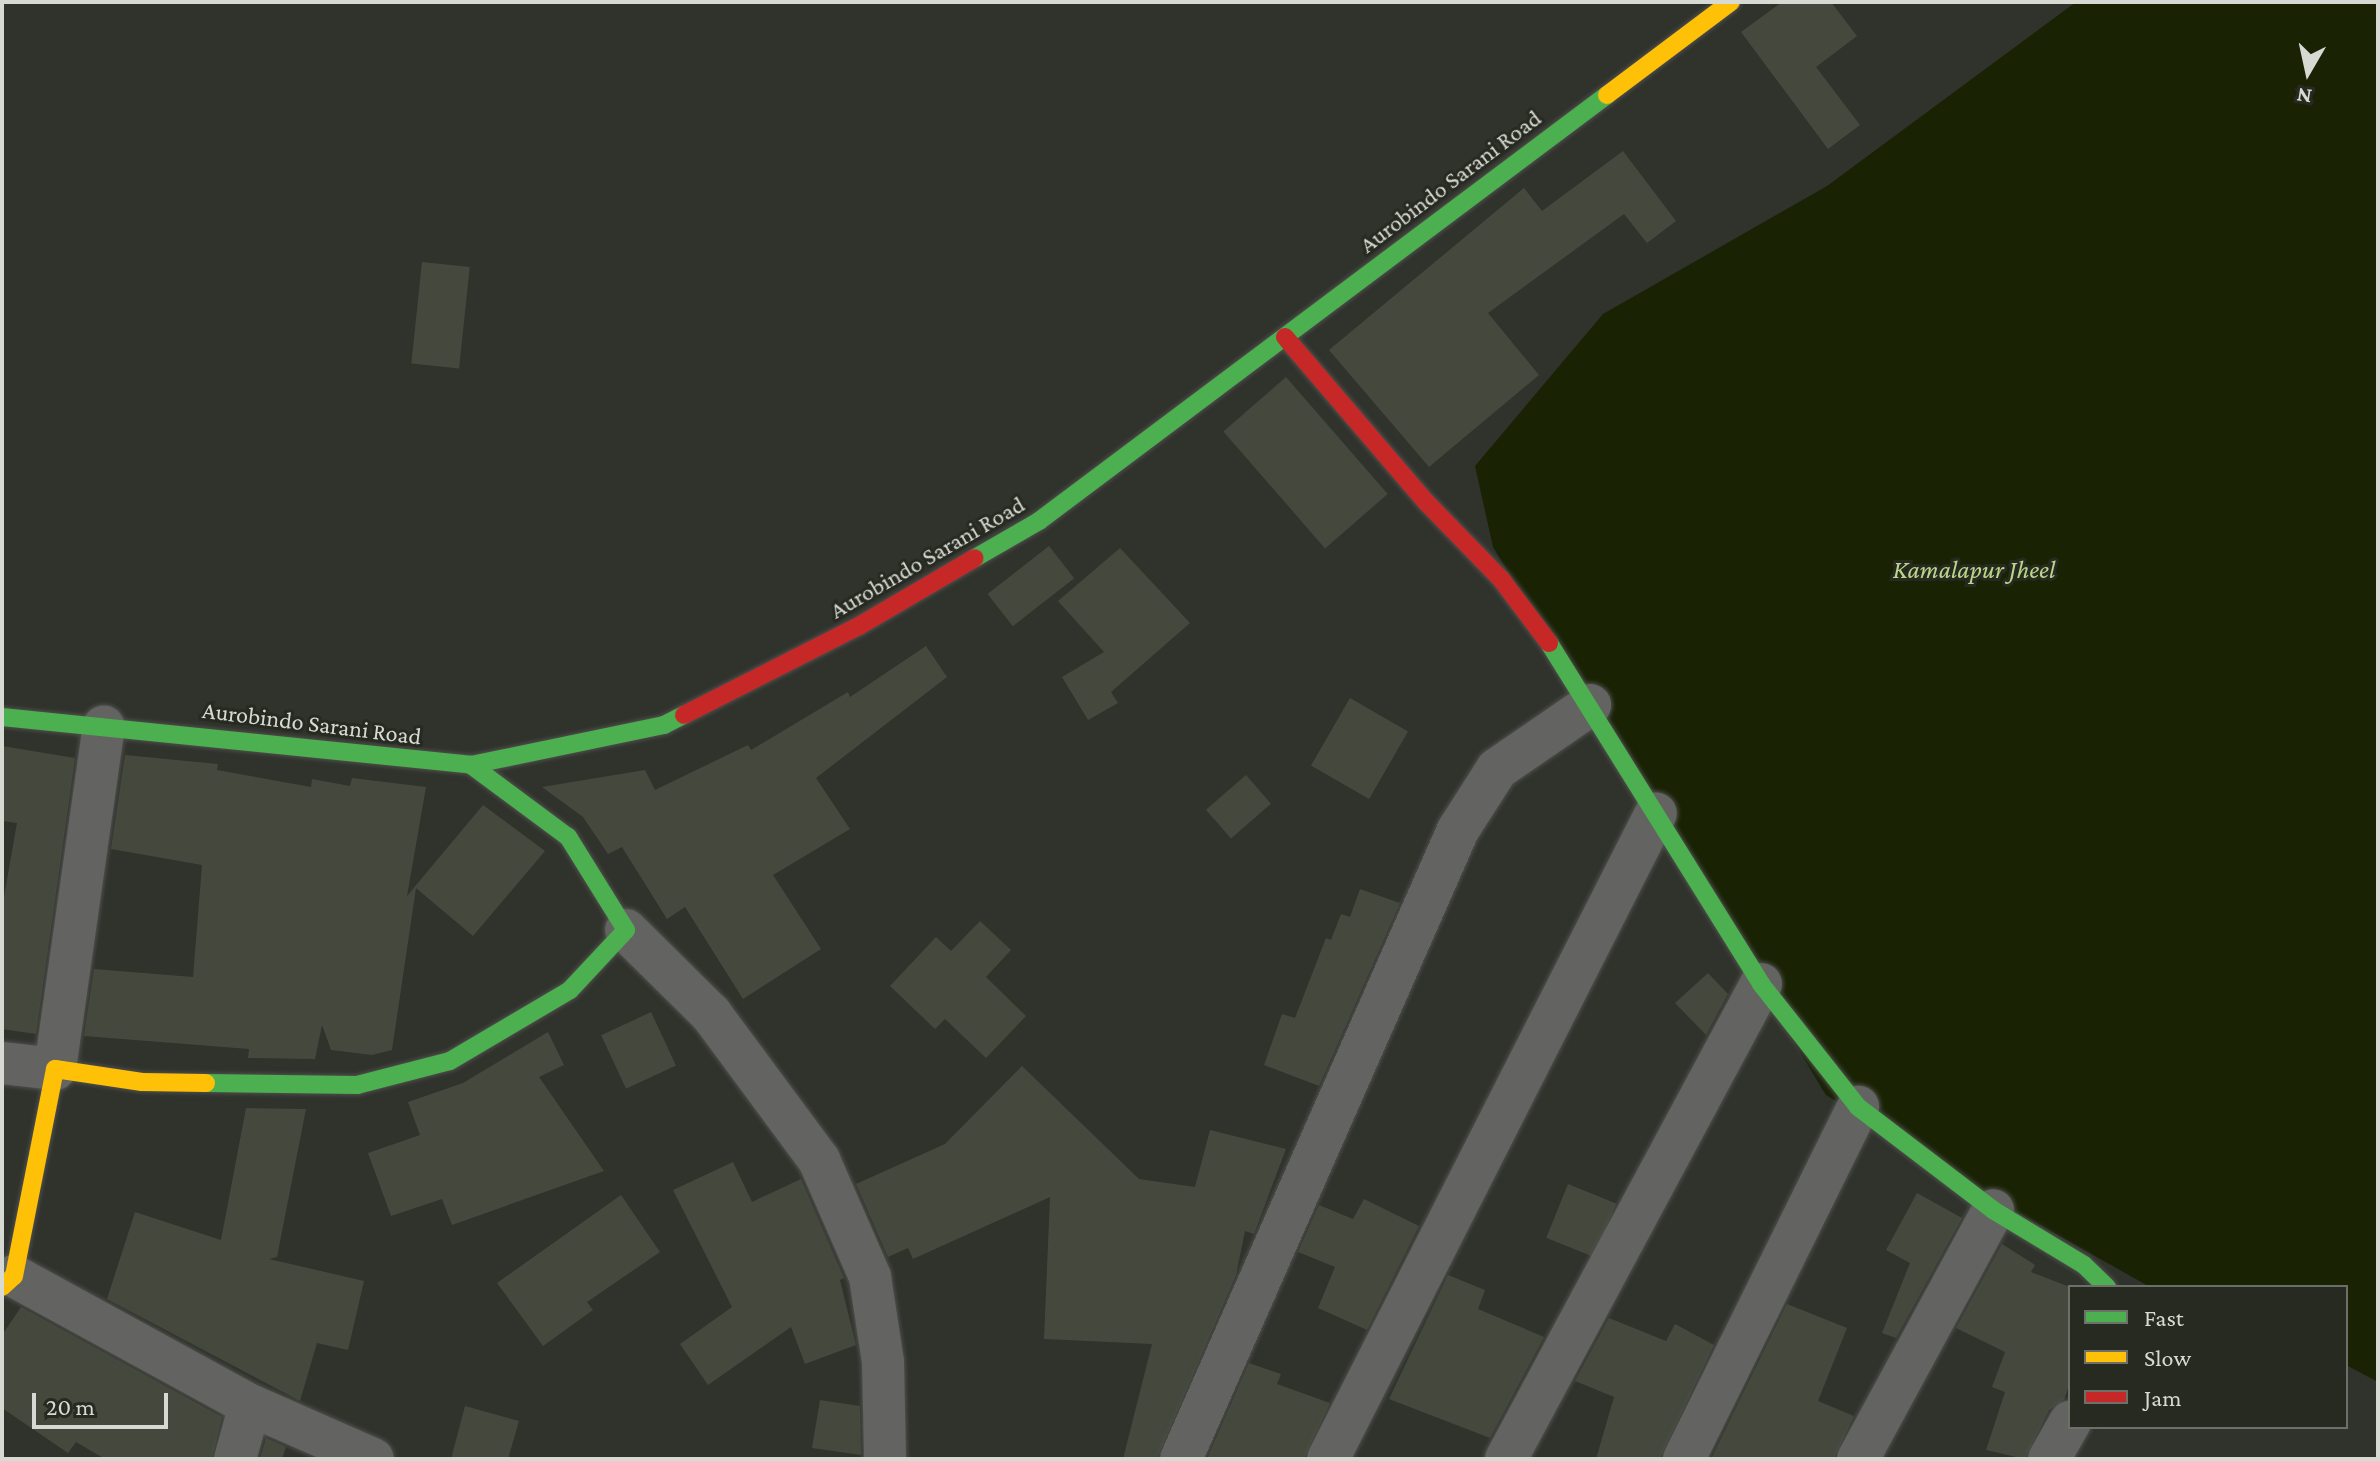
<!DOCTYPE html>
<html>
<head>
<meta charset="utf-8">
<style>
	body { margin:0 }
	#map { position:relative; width:2380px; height:1461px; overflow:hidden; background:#30322c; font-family:"Crimson Pro",serif }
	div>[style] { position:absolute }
	.water>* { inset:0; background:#192304 }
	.building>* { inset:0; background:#45493d; transform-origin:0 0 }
	.roads { filter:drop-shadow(0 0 2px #4e4f4b) drop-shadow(0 0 2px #4e4f4b) }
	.street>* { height:42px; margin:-21px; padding:0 21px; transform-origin:21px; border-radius:21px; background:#636461 }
	.fast>* { height:18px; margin:-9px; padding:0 9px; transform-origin:9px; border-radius:9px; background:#4caf50 }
	.slow>* { height:18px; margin:-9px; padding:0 9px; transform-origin:9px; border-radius:9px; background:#ffc107 }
	.jam>* { height:18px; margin:-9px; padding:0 9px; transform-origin:9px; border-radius:9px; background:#c62828 }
	span { translate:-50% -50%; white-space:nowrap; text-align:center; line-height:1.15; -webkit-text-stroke:6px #272a21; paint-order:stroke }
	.street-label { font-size:24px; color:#d7d9d3 }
	.water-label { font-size:26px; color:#bbd689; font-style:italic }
	.frame { position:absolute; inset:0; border:4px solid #d7d9d3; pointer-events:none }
	.legend { position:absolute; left:2068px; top:1285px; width:280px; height:144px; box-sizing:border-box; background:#272a21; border:2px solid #6d7068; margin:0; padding:10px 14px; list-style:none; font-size:24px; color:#d7d9d3 }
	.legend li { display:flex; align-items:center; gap:16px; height:40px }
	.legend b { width:40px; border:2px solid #6d7068 }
	.north { position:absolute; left:2268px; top:32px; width:80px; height:80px; -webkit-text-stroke:6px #272a21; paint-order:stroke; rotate:189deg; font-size:22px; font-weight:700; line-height:32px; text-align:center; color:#d7d9d3 }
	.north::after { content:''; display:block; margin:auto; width:28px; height:36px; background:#d7d9d3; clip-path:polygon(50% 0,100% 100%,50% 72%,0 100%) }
	.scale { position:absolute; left:32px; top:1393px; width:136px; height:36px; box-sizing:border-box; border:4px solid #d7d9d3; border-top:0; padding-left:10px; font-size:24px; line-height:28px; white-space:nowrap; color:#d7d9d3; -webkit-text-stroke:6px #272a21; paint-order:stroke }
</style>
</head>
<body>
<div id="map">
	<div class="water">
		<i style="clip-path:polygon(2076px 2px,2378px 2px,2378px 1382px,2346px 1365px,2346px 1287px,2150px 1287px,1992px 1198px,1826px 1095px,1493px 547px,1475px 466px,1603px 314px,1827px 186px)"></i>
	</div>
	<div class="building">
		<i style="clip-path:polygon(1782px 2px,1831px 2px,1857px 36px,1816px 67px,1860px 125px,1828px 149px,1741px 32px)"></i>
		<i style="clip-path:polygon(1623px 151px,1676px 221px,1647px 243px,1624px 214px,1488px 313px,1539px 375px,1429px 467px,1329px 350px,1524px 188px,1542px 211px)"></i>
		<i style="left:422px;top:262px;width:48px;height:102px;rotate:6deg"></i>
		<i style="left:1286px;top:377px;width:155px;height:83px;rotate:49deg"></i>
		<i style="left:1049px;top:546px;width:41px;height:78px;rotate:52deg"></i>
		<i style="clip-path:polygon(1120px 548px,1190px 623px,1111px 692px,1118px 703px,1088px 720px,1062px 677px,1104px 652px,1058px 601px)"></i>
		<i style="clip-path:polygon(926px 646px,947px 677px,816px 778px,850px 829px,773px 875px,821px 949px,743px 999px,685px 907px,667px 919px,622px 847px,608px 854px,583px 817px,542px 787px,645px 770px,655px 790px,748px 745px,751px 750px,848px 692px,850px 697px)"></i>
		<i style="left:1350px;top:698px;width:67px;height:78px;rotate:30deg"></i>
		<i style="clip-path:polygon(2px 746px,75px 758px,36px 1034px,2px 1029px,2px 908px,17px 823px,2px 821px)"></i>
		<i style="clip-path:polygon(125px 755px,218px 764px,217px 770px,311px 787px,312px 779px,350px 786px,352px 778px,426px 787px,407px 896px,483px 805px,545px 851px,473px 936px,416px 888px,392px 1050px,372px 1055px,331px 1050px,322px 1025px,315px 1059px,248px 1058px,249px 1049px,84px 1036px,94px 969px,193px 977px,202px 865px,111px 849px)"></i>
		<i style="left:1246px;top:775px;width:38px;height:53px;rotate:49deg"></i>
		<i style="clip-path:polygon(1360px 889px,1400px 903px,1319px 1086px,1264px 1065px,1282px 1014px,1295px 1018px,1326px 938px,1331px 940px,1341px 914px,1350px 917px)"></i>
		<i style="clip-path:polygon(980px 921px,1011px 950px,986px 977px,1026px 1016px,986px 1058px,945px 1019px,935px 1029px,890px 986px,936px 937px,951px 951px)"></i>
		<i style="clip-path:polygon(1708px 973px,1728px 994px,1706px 1035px,1675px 1003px)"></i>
		<i style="left:651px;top:1012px;width:59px;height:55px;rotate:65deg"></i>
		<i style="clip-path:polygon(548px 1032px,564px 1065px,539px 1077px,604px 1171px,452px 1225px,442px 1199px,391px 1216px,368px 1153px,420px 1135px,408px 1102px,463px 1083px)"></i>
		<i style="clip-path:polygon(1022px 1066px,1139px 1179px,1195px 1187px,1210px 1130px,1286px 1149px,1254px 1234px,1245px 1231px,1236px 1275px,1157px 1459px,1123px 1459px,1152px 1344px,1044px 1339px,1050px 1197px,913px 1259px,908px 1248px,888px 1257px,856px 1184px,945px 1144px)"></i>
		<i style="clip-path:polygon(246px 1108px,306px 1109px,277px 1257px,269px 1259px,364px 1281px,348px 1350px,317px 1343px,300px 1401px,107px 1299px,135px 1212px,221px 1240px)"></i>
		<i style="clip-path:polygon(733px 1162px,752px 1202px,801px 1179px,844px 1278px,840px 1280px,856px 1345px,805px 1364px,791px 1327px,708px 1385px,680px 1344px,732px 1307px,673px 1190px)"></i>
		<i style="left:1568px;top:1184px;width:52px;height:58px;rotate:22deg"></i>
		<i style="clip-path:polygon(1917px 1193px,1962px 1218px,1896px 1338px,1882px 1333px,1910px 1263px,1886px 1250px)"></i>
		<i style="clip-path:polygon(621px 1195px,660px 1252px,587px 1302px,593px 1310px,543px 1346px,497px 1283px)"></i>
		<i style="clip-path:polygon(1364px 1199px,1419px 1226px,1367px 1330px,1318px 1308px,1335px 1267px,1298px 1252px,1319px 1205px,1353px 1219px)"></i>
		<i style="clip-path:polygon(2002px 1244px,2035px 1265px,2031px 1272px,2070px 1287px,2070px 1383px,2064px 1400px,2049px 1410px,2025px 1459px,1986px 1450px,2005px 1392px,1992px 1387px,2005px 1352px,1956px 1328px)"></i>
		<i style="clip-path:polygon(1448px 1275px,1485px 1290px,1478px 1309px,1544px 1337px,1490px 1438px,1389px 1399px)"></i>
		<i style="clip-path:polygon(1787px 1304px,1847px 1328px,1818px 1401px,1854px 1416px,1834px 1459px,1711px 1459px)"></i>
		<i style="clip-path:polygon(21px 1307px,222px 1417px,212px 1459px,105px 1459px,76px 1442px,68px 1453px,2px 1408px,2px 1335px)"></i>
		<i style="clip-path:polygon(1609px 1318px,1666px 1341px,1675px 1324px,1714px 1345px,1660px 1459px,1596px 1459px,1614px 1397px,1575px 1381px)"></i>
		<i style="clip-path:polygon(1249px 1363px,1281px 1374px,1277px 1384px,1330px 1403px,1304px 1459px,1207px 1459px)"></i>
		<i style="clip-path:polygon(820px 1400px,860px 1406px,861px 1455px,812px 1448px)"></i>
		<i style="clip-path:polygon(465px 1406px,519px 1421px,508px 1459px,451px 1459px)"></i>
		<i style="clip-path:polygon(266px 1438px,286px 1447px,282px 1459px,260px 1459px)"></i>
	</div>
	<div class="roads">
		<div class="street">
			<i style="left:626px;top:930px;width:120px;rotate:44.7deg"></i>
			<i style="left:711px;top:1014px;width:182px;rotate:53.5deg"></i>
			<i style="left:819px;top:1160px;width:128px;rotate:66.4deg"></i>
			<i style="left:870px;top:1277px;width:86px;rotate:81.3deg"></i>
			<i style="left:883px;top:1362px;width:97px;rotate:88.8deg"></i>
			<i style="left:2px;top:1063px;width:53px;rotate:6.5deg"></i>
			<i style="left:55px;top:1069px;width:346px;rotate:-81.9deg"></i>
			<i style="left:14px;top:1276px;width:269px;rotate:28.7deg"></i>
			<i style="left:250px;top:1405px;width:134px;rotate:23.7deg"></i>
			<i style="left:235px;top:1459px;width:56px;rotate:-74.5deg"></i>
			<i style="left:1181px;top:1459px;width:687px;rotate:-66.23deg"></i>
			<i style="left:1458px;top:830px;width:72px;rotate:-57.4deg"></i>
			<i style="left:1497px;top:769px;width:113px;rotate:-34.5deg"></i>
			<i style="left:1328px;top:1459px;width:724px;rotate:-63.08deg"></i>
			<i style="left:1506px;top:1459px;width:539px;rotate:-61.77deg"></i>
			<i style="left:1684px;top:1459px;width:393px;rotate:-63.7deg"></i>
			<i style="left:1858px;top:1459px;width:283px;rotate:-61.5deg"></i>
			<i style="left:2049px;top:1459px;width:43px;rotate:-60.4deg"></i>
		</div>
		<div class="fast">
			<i style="left:975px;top:558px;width:74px;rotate:-30deg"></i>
			<i style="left:1039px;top:521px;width:710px;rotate:-36.87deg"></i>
			<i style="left:1549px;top:643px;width:402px;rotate:58.1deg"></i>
			<i style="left:1761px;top:984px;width:157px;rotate:51.7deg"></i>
			<i style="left:1858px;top:1107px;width:170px;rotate:37.3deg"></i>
			<i style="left:1993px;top:1210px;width:106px;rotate:31.1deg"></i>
			<i style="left:2084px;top:1265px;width:32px;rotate:44deg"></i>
			<i style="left:2px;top:717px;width:471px;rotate:5.8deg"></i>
			<i style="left:471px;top:765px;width:197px;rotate:-11.7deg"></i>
			<i style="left:664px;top:725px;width:22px;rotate:-27deg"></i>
			<i style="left:206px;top:1083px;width:151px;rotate:0.8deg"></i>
			<i style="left:357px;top:1085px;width:96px;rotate:-14.5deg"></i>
			<i style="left:450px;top:1061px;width:139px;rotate:-30.6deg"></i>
			<i style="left:570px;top:990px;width:82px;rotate:-47deg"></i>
			<i style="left:626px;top:930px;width:110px;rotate:-121.9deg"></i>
			<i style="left:568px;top:837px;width:121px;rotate:-143.4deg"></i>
		</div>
		<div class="slow">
			<i style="left:1607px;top:95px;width:155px;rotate:-36.9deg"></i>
			<i style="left:2px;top:1287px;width:16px;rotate:-43deg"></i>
			<i style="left:14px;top:1276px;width:211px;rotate:-78.8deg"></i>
			<i style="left:55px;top:1069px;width:88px;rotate:8.5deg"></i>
			<i style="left:142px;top:1082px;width:64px;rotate:0.9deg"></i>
		</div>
		<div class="jam">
			<i style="left:1285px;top:337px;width:218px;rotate:49.5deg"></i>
			<i style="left:1427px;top:503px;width:106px;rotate:45.8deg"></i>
			<i style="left:1501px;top:579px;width:80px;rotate:53.1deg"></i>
			<i style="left:684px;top:715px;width:196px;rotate:-27deg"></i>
			<i style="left:859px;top:626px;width:134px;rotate:-30.4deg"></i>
		</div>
	</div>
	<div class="street-label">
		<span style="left:1450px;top:181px;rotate:-37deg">Aurobindo Sarani Road</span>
		<span style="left:927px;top:557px;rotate:-30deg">Aurobindo Sarani Road</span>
		<span style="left:312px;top:723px;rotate:7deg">Aurobindo Sarani Road</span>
	</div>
	<div class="water-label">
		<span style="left:1974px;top:570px">Kamalapur Jheel</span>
	</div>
	<div class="frame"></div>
	<ul class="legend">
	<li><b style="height:10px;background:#4caf50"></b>Fast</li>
	<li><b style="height:10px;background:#ffc107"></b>Slow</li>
	<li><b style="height:10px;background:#c62828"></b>Jam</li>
	</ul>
	<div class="north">N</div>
	<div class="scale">20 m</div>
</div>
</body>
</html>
